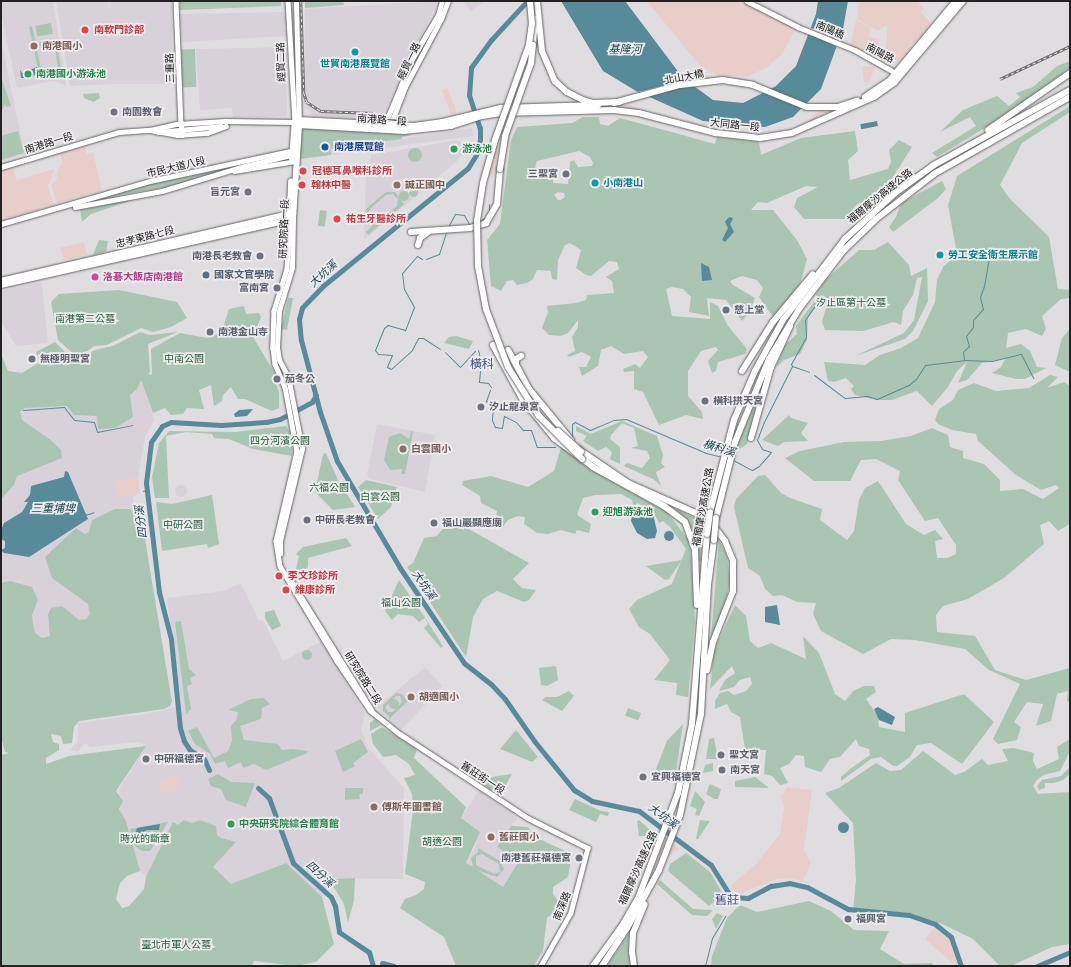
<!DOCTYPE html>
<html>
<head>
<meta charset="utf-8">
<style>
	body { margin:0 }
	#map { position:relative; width:1071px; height:967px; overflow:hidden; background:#e0dde0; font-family:"Public Sans","Noto Sans TC",sans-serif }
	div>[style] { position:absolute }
	.built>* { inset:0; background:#d8d1da; transform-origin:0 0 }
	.round { border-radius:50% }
	.industrial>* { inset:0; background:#e8ceca; transform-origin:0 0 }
	.green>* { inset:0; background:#aac5b1; transform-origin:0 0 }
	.water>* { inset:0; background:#578b9a; transform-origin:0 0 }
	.pier>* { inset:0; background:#e0dde0; transform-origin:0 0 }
	.stream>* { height:1px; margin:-0.5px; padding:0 0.5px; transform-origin:0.5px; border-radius:0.5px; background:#578b9a }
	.river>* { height:5px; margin:-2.5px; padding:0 2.5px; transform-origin:2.5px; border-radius:2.5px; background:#578b9a }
	.roads { filter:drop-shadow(0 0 1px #656365) drop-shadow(0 0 1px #656365) }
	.secondary>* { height:4.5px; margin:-2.25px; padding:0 2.25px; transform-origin:2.25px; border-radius:2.25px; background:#fff }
	.primary>* { height:5.5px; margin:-2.75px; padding:0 2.75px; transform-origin:2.75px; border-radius:2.75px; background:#fff }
	.highway>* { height:6px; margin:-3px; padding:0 3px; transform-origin:3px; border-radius:3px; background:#fff }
	.rail>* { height:2.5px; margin-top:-1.25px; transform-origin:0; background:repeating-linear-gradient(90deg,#edebed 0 3px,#717071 0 6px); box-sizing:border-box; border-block:1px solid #717071 }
	.bridges { filter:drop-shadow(0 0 1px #656365) drop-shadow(0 0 1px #656365) }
	.highway-bridge>* { height:6px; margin:-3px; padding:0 3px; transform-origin:3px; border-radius:3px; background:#fff }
	.dots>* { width:11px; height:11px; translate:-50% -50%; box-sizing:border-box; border:2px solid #edebed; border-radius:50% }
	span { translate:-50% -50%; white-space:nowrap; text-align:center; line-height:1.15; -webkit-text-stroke:3.5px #edebed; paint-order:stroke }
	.health-label { font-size:10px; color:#be3a42; font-weight:700 }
	.left { translate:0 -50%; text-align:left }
	.street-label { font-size:10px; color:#222 }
	.education-label { font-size:10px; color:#785e54; font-weight:700 }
	.culture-label { font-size:10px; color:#0d838f; font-weight:700 }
	.leisure-label { font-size:10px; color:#27864d; font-weight:700 }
	.worship-label { font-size:10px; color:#5b616d; font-weight:700 }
	.right { translate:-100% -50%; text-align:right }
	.transit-label { font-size:10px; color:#164399; font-weight:700 }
	.service-label { font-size:10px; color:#4e5e75; font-weight:700 }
	.hotel-label { font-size:10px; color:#b23c85; font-weight:700 }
	.park-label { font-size:10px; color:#24623b }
	.water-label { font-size:11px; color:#194854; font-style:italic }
	.quarter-label { font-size:12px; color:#414e8a }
	.frame { position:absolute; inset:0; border:2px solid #222; pointer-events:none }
</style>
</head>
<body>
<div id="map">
	<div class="built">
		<i style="clip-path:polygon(1px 1px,53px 1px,66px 86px,54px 81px,17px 88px,1px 13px)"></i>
		<i style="clip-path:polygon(56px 1px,109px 1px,115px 84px,70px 86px)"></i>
		<i style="left:110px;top:1px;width:62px;height:83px"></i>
		<i style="clip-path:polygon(438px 1px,382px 118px,314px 117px,304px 104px,305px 9px)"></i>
		<i style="clip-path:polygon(463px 1px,485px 1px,471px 11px)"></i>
		<i style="clip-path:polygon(286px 12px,286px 36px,182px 42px,179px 14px)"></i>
		<i style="clip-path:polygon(1px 41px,25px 154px,1px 161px)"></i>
		<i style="clip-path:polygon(286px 47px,287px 116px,233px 118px,232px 108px,200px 110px,196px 49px)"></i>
		<i style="clip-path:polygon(472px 128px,473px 136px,331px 155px,331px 150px)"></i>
		<i style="clip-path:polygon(457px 140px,467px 146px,457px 161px,364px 240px,366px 169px,369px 169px,371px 155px)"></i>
		<i style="clip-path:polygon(42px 282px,48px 343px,16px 346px,1px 321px,1px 291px)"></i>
		<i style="clip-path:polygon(140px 373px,154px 420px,145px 437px,138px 478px,114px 481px,128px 495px,140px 493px,133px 497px,135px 511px,144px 519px,147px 541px,141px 542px,25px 716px,1px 571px,1px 396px)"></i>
		<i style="clip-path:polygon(377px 424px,435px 435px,425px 492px,370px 479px,367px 475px)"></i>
		<i class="round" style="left:175px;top:485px;width:12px;height:12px"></i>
		<i style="clip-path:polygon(241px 583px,259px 621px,263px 620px,283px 661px,322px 641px,365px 713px,361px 730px,370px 750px,404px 788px,403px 879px,322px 878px,329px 894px,322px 897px,286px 863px,177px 906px,140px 871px,120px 811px,119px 789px,146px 746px,139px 742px,91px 747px,84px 743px,78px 752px,70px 750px,78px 741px,78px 723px,146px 714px,180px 706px,167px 598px,224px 591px)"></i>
		<i style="clip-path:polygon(425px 667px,443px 686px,400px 731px,377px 707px)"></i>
		<i style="clip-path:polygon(479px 790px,518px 817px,497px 847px,520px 861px,503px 887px,466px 863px,478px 842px,468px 823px,461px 818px)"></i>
	</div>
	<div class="industrial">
		<i style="clip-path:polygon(647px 1px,743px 1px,796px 29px,782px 54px,766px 68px,748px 76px,718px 76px,699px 65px)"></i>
		<i style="clip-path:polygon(859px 1px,917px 1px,924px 8px,921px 13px,932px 24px,910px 47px,913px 50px,905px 59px,889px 64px,850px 45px,856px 20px,870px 27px,869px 37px,878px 39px,880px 51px,886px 50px,887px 28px,892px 30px,885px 26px,878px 31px,857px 19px)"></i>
		<i style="clip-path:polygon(862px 66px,875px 67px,869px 83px,864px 82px)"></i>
		<i style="clip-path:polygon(448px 88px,453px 103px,455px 104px,456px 114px,451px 114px,442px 90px)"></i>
		<i style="clip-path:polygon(838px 102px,838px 110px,842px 109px,804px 125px,825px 104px)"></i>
		<i style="clip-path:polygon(625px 103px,640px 109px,640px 110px,612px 107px)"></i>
		<i style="left:493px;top:141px;width:8px;height:34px;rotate:14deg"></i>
		<i style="clip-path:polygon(84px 146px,87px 154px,93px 152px,102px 191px,57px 203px,51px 185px,56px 181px,58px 170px,63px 163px,60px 153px)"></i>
		<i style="clip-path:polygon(13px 168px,17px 180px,54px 169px,48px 186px,54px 205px,1px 221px,1px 171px)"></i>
		<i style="left:84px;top:242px;width:13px;height:24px;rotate:77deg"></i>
		<i style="clip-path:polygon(138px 478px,140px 493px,128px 495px,119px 500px,114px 481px)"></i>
		<i style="left:177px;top:775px;width:12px;height:21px;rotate:70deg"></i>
		<i style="clip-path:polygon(787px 787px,812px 790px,804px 849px,811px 863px,803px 881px,787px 878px,776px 879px,739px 894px,732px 890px,731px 885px,755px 865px,780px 834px,784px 809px,781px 797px)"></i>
		<i style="clip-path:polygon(663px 836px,679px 849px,645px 872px,640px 843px,657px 841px)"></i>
		<i style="clip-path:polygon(934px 928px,952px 941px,959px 962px,956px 966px,925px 939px)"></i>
	</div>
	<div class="green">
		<i style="clip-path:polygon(180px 1px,281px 1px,281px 6px,180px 10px)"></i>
		<i style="clip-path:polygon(305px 1px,343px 1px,344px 5px,305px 8px)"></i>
		<i style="left:51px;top:23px;width:11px;height:16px;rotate:80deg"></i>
		<i style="clip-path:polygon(evenodd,32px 26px,36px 44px,47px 39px,57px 43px,61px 70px,55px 76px,43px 74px,43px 78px,40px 78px,29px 27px,32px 26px,44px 42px,50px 42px,55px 47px,58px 67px,51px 73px,44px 72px,41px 68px,37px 50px,44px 42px)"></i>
		<i style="left:195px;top:49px;width:38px;height:14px;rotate:88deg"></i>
		<i style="clip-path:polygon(1070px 61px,1070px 68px,1006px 115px,937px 157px,932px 153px,976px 126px,970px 117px,940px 132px,963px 110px,997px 96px,1009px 106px,1020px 97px,1016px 93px,1033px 87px,1057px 66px)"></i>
		<i style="clip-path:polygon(1px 77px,11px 106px,6px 107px,5px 104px,1px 112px)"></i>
		<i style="clip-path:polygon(99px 93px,100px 98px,94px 102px,84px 98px,83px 94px)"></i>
		<i style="clip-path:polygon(1070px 106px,1070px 112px,1022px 143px,1000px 185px,1010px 199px,1049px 237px,1058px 289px,1070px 290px,1070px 298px,1061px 299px,1042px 316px,1046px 329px,1042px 336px,1026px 329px,1008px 333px,1006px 348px,1021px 344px,1030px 351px,1037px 367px,1046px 368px,1025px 379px,1016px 379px,992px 373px,1001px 367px,1005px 359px,982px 363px,967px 380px,958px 383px,967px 362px,957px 371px,948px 387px,932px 406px,917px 391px,892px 400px,877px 400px,855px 395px,851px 389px,854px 386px,846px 378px,834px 382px,828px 381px,824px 362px,865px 365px,880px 355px,901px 348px,918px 338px,935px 302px,937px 280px,943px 267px,957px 254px,948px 205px,957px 176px)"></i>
		<i style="clip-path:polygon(evenodd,583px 117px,599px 117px,600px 124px,608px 126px,620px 118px,715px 144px,717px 137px,759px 142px,761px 155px,801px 138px,855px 131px,858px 151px,848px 160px,850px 180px,888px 169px,891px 162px,889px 150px,899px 140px,912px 147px,891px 180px,876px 196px,856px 205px,845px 219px,804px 219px,794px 207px,797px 198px,818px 187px,806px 186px,767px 203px,758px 202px,751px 210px,773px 210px,797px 240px,807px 259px,800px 284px,773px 317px,759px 297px,763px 288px,757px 280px,742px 276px,730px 281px,733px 285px,755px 298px,749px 313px,742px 321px,726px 300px,707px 298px,709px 316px,689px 312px,691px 297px,683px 289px,672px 287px,666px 289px,672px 316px,710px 319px,710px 302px,718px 306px,728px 326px,747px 349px,745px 354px,718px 362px,716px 371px,712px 373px,708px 361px,718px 350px,716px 347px,701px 351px,688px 371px,688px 396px,702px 412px,703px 419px,686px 415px,659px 425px,643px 392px,634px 389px,634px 371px,624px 372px,623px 369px,635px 364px,640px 368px,648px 357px,643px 351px,624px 354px,611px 346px,601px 350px,598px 366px,582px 376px,579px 367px,586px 367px,591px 357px,582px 352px,569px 357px,567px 355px,575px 351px,572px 337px,578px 327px,578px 320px,568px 333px,561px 336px,549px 335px,542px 328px,548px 312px,547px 306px,576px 303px,586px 300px,587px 295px,614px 293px,612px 281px,606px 277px,619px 269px,617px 262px,609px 261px,591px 276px,586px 275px,576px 268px,581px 250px,570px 243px,565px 245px,558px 260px,557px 280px,552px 279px,551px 271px,537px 270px,533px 279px,527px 283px,517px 285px,513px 280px,507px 281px,501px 291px,491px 286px,487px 240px,500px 224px,511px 140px,517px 127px,572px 123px,583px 117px,579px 151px,590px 157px,593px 163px,592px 166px,578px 167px,574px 160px,570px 162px,568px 184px,553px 183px,553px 168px,537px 169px,535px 167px,537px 161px,579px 151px,583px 117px,558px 192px,564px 193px,565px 197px,561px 200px,558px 200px,554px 195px,558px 192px)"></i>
		<i style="clip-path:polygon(305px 128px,383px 131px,411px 135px,402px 137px,402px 139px,331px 149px,331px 155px,300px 159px,301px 131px)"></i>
		<i style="clip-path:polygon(18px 131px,24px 153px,1px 160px,1px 136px)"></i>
		<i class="round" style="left:408px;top:148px;width:14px;height:14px"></i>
		<i style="clip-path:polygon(239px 165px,168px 187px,101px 198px,156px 182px)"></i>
		<i style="clip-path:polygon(942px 181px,946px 189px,938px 198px,893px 232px,889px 227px,896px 217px,901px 203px)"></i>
		<i class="round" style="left:408.5px;top:187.5px;width:9px;height:9px"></i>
		<i class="round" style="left:399px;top:191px;width:10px;height:10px"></i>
		<i style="clip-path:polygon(evenodd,386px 192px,395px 192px,404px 204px,368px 235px,366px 232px,373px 225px,365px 219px,366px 209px,386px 192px,393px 194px,398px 199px,397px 206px,380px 220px,370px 218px,368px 213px,371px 208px,386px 195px,393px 194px)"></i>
		<i style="clip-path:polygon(142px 197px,91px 214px,82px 222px,80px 208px)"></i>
		<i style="left:320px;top:210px;width:7px;height:16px;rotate:8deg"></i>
		<i style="clip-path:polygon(99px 240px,108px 241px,106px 252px,93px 255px)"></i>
		<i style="clip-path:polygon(888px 242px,909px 265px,911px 276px,927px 268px,928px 301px,913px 331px,905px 339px,855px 356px,904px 333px,914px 320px,922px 277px,917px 278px,913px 295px,903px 311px,901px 325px,894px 322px,863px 331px,825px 330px,822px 322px,826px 308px,818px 302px,808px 318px,807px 340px,800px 354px,784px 360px,776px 367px,785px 345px,797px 334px,796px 326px,816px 299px,816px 294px,825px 280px,859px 250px,874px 250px)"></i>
		<i style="clip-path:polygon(119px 290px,177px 302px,187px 318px,171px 327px,153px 332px,141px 328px,107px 345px,94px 346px,78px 358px,58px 340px,51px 302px,59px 294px)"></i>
		<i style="clip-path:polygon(288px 298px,293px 298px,287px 330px,281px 329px)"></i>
		<i style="clip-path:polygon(244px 306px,246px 314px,259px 313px,261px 317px,253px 337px,277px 377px,274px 379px,279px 392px,279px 408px,272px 411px,245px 399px,238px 399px,231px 387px,223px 395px,222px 401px,214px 406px,211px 385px,199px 390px,204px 409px,187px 408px,183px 414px,171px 415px,165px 408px,153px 413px,141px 380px,137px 389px,130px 395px,133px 417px,115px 428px,98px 429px,97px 416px,74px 415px,67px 406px,25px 408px,20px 412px,22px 420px,52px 441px,61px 450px,62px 458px,17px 476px,14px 485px,1px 499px,1px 354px,8px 371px,22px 373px,40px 362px,36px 352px,55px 342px,75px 362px,95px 350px,113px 346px,140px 332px,150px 335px,178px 332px,148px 344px,150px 372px,148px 374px,152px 375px,151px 349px,180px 333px,207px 338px,221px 333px,229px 309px)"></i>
		<i style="clip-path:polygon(1070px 329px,1070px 372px,1055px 365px,1062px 338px)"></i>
		<i style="clip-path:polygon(456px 336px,473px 341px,469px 349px,444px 343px,449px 337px)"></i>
		<i style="clip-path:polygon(765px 375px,747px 444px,738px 450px,736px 449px,739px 438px)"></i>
		<i style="clip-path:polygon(1050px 375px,1058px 377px,1047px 388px,1064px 382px,1070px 386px,1070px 524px,1058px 531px,1049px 521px,1040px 525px,1044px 544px,1004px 578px,968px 599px,943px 606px,936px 615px,937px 632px,975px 636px,995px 670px,1026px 680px,1070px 668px,1070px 702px,1067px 701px,1068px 691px,1057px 694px,1051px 721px,1036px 726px,1043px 704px,1027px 702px,1014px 722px,1021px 727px,1017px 740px,998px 744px,993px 739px,1020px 684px,989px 670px,965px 649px,915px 640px,891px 639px,863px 654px,821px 631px,813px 614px,816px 603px,797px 602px,782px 595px,773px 596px,765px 589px,760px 576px,748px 568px,734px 507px,736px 499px,758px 476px,765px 475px,781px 493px,790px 498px,822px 509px,820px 520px,847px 540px,854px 531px,859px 500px,865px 488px,878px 481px,906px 524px,924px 535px,935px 530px,943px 539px,935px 541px,937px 558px,947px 558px,956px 554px,956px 545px,938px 518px,925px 521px,898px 480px,900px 471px,876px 459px,861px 460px,850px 481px,814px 481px,785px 458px,800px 451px,844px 442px,881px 441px,911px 436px,932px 428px,948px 435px,950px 447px,963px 451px,963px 458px,984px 464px,1000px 480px,1000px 491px,1023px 489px,1043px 499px,1059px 488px,1056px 485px,1041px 490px,1016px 475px,978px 441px,976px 434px,952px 430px,938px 424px,935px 420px,939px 409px,953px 400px,958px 390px,974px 383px,996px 391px,1029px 388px)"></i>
		<i style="clip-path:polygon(789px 415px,791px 418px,808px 423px,801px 433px,808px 441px,784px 442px,778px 446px,762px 440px)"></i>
		<i style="clip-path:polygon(622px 421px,657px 436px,663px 455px,661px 463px,665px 467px,656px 472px,661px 486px,653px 479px,624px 466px,627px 463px,642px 468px,650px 458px,647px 451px,631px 448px,638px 446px,634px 428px,622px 423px,611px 435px,610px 439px,620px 447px,620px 464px,610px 459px,612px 452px,606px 447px,598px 451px,583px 441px,587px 436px,576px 431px,576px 426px,591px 434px)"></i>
		<i style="clip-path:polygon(286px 426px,293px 436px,292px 456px,253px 449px,229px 439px,214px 438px,212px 434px,186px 432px,166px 436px,169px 498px,155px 498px,152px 477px,159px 443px,169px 431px,236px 432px)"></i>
		<i style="clip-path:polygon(411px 431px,413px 432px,405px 474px,401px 474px,402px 469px,390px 470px,384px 460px,389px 437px,400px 433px,409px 439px)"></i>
		<i style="clip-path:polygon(561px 447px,591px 470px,667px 512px,690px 542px,695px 621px,688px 697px,676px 695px,677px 683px,654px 680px,670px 660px,650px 634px,639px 627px,629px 609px,637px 600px,672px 584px,686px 549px,670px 527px,663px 521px,659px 523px,652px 509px,637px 503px,634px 507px,632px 500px,621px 494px,595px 495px,583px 498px,577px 515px,591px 524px,589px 533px,577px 530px,575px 534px,561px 530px,548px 534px,537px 533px,524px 524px,525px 517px,518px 516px,508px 520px,502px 528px,495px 529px,497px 511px,481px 503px,480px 496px,462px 485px,463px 481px,491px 476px,528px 487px,554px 471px)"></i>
		<i style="clip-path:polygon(326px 453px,338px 480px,355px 507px,333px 510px,315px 492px,323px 454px)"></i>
		<i style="clip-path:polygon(366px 480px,397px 487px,391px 507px,378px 519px,358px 487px)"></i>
		<i style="clip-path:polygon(212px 495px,219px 544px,208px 548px,207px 544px,162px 551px,156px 502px,172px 504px)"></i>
		<i style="clip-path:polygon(675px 508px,703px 522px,701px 561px,699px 562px,696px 536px)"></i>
		<i style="clip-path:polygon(115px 509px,130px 509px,142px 521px,172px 702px,170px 706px,164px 709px,79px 721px,74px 727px,72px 743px,63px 744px,61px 736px,51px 734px,53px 742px,59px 744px,59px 750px,46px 758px,46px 764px,69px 756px,146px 746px,116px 791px,123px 801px,119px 809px,126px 821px,140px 871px,127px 876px,120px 883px,116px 899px,122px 908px,129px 906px,144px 889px,146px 877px,173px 822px,178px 825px,184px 820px,192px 823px,200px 820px,216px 826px,217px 835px,221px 838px,236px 842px,213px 867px,231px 884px,286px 863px,322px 897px,334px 944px,316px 962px,296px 966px,254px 961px,252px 966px,1px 966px,1px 755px,9px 753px,5px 752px,1px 737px,1px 583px,10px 581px,32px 587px,38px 600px,32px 615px,33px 625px,35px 633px,42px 638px,50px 636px,48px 614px,51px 608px,62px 606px,79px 620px,86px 619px,90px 614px,88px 604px,52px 578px,45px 557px,76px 528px,85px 534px,89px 532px,92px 520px)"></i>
		<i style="clip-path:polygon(444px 515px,529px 563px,513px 579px,522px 588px,536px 590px,529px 600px,524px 602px,497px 591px,483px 599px,473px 617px,466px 657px,407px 567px,413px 563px,424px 538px,437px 536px,444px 527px)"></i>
		<i style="clip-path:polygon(346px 538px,352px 546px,308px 558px,308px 567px,296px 576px,292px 571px,296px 569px,299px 556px,296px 554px,303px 547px)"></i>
		<i style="clip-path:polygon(719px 540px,727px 556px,730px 582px,724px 609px,711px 637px)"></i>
		<i style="clip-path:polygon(682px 560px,669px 579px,665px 580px,646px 566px)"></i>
		<i style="clip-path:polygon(399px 580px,424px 616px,443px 646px,441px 648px,424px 628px,428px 624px,425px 618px,419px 622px,413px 616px,398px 614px,392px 620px,385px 611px)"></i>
		<i style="clip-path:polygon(735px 605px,746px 616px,750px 641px,758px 648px,771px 643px,806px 659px,803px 636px,819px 653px,835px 694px,845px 701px,853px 691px,864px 686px,874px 686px,876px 692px,866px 699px,878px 716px,879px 727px,905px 732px,905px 713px,964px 694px,994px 722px,962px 764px,931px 743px,917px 745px,910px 757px,897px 766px,893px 766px,881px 757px,871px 759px,841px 781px,841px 777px,850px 769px,870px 755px,869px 749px,859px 746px,856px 739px,840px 757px,830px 759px,821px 772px,805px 767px,804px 756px,796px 755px,789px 764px,780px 768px,788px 783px,780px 785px,772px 776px,764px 774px,766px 750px,745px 749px,740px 717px,731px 712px,727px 704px,715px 709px,715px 701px,720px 693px,728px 691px,734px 695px,746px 691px,752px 684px,750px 677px,740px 680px,734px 687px,719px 691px,725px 680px,735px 673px,732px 666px,710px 689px,714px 650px)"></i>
		<i style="clip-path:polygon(274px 610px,281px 626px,272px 630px,265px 618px,265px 612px)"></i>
		<i style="clip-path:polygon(181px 621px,189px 669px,196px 675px,190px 678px,192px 684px,187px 686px,191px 709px,186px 714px,175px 622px)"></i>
		<i class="round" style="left:302px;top:650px;width:10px;height:10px"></i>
		<i style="clip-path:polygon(556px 666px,558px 680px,547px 686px,541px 685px,539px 668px)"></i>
		<i style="clip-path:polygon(569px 691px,574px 696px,562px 711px,542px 700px,546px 697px,557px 697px)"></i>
		<i style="clip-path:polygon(evenodd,396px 693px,402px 694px,405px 699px,408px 697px,410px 699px,389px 719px,389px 716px,383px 711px,383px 705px,396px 693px,396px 696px,400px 696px,402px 702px,393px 712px,388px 712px,385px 707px,396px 696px)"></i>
		<i style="clip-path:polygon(264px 698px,270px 704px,262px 708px,261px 719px,240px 726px,244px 740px,278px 744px,282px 750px,291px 749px,308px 751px,307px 753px,266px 770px,254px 764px,243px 768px,241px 762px,228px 768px,225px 761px,215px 764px,210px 754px,195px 744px,191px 737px,188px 731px,197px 727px,214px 758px,228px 751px,232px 741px,231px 726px,237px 719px,238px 712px,228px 710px,251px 699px)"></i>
		<i class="round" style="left:389px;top:699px;width:10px;height:10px"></i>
		<i style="left:628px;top:708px;width:14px;height:8px;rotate:21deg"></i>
		<i style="clip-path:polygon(375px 719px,381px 725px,370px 731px,370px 723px)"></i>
		<i style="clip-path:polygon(683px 724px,675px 779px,667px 782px,659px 779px,655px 772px,667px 741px)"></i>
		<i style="clip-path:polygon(evenodd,382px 727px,417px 749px,414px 758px,466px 807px,461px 818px,480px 832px,466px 863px,473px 867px,471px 858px,478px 852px,478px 848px,500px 861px,504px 869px,497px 877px,477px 870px,503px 887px,519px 861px,497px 847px,511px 826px,528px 827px,535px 837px,572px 854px,568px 877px,553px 887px,553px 894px,562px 906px,547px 918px,543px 950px,534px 966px,456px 966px,444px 937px,400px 908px,405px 899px,416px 895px,424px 889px,425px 882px,405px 874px,413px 809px,412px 794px,404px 778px,415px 775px,409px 764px,396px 755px,383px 757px,373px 744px,371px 734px,382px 727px,482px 854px,499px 864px,500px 872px,494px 874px,476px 865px,476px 856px,482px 854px)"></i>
		<i style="clip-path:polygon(516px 730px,538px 757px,532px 762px,500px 749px)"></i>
		<i style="clip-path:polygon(714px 738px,718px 759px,706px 759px,709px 739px)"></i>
		<i style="clip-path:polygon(361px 739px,368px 752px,353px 763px,355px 766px,343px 772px,335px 751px)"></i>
		<i style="clip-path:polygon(1070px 739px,1070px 751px,1060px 771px,1044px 775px,1037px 780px,1033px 786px,1038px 794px,1070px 792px,1070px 944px,1052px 947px,1011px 966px,1000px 966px,973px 939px,940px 923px,916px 916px,853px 911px,856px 880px,853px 823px,825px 793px,839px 788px,876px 763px,890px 771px,901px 770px,923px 751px,955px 775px,964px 772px,982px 759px,988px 765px,1008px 761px,1002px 749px,1014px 748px,1034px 753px,1033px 761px,1037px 769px,1059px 759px,1057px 747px)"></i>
		<i style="clip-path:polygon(713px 763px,713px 771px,703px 773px,705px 765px)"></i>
		<i style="clip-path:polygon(1070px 767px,1070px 774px,1063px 780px,1053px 783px,1045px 783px,1045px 788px,1039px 790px,1037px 786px,1042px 780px,1061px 776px)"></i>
		<i style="clip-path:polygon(218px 774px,231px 782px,255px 783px,246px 807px,226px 800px,221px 789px,211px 786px,208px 779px)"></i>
		<i style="clip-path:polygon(512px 774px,500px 795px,485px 786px,492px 777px)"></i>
		<i style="clip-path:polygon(755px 777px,769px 788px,735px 787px,735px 781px)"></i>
		<i style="clip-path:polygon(710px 784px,721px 789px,718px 799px,714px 799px,706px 794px)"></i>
		<i style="clip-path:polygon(345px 788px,363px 788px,363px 794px,359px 794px,360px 799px,345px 800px)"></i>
		<i style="clip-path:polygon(695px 791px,705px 802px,699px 816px,695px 815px,697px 809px,690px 806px)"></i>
		<i style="clip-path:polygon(575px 799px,601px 811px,609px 812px,608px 816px,600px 814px,596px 822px,569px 810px)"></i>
		<i style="clip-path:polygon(639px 820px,650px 830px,646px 836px,639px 836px,637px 821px)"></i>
		<i style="clip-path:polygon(700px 820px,710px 821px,698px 839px,696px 839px)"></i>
		<i style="clip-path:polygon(168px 822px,150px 851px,142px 851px,135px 846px,130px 829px)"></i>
		<i style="clip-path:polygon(686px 853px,710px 872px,723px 894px,709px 906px,668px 871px,670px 864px)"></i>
		<i style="clip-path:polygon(355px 878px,354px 900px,348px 923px,344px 904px,329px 879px)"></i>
		<i style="clip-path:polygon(660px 880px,693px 909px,713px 910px,707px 916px,692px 915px,657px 884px)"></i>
		<i style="clip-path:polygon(809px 901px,831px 911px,854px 930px,889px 931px,880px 949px,904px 964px,932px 963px,934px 966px,711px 966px,712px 956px,727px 918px,740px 905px,757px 912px)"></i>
		<i style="clip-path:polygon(717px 913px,723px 916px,716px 929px,712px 919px)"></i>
		<i style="clip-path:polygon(630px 931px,628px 950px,630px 966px,607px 966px)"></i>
	</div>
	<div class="water">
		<i style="clip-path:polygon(561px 1px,625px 1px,683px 78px,713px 100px,743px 103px,776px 86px,796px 66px,816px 14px,818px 1px,848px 1px,843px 29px,821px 89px,793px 117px,765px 127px,703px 121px,636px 91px,603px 71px)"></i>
		<i style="clip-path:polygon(37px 67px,37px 73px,31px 78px,21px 78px,20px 70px,22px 73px)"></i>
		<i style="left:877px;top:121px;width:5px;height:17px;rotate:79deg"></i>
		<i style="clip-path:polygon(731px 217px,733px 219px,730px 224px,734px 232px,725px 242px,722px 240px,728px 228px,725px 222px,728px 218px)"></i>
		<i style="clip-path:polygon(701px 263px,709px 267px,712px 280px,702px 281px)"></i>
		<i style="clip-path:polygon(253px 409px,247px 416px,235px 417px,234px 414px,239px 410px)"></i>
		<i style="clip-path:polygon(65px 471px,68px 472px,88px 519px,29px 557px,4px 553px,1px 550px,5px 548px,5px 541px,1px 539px,1px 530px,4px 523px,22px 512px,28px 502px,24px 502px,30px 495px,31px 486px,64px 477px)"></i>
		<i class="round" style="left:590px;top:507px;width:10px;height:10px"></i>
		<i style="clip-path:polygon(634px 507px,646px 507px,653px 514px,657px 531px,655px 538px,647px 539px,637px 533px,631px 521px)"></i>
		<i class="round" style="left:664px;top:531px;width:10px;height:10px"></i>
		<i style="clip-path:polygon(777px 605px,780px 625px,765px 622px,765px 607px)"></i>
		<i style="clip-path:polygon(878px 707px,895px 717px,892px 725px,879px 720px,874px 709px)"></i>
		<i class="round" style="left:837.5px;top:821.5px;width:11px;height:11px"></i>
		<i style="clip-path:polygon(160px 824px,159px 830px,147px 830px,137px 836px,135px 834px,137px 828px)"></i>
	</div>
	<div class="pier">
		<i style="left:809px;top:27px;width:35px;height:6px;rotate:25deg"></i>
		<i style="clip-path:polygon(688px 79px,693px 83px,642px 96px,634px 93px)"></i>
	</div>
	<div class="stream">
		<i style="left:480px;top:142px;width:8px;rotate:23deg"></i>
		<i style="left:487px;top:145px;width:5px;rotate:53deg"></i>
		<i style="left:489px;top:212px;width:8px;rotate:-90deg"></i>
		<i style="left:480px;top:221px;width:7px;rotate:-34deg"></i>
		<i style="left:448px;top:227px;width:15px;rotate:-62deg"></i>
		<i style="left:455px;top:214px;width:9px;rotate:6deg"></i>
		<i style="left:464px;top:215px;width:13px;rotate:61deg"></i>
		<i style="left:422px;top:259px;width:6px;rotate:-149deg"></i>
		<i style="left:417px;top:256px;width:23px;rotate:131deg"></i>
		<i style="left:402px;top:273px;width:16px;rotate:83deg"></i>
		<i style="left:404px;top:289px;width:21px;rotate:61deg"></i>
		<i style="left:414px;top:307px;width:25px;rotate:111deg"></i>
		<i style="left:405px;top:330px;width:18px;rotate:-164deg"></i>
		<i style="left:388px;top:325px;width:5px;rotate:143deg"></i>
		<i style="left:384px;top:328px;width:24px;rotate:112deg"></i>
		<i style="left:375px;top:350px;width:5px;rotate:53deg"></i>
		<i style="left:378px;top:354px;width:14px;rotate:4deg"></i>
		<i style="left:392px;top:355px;width:13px;rotate:113deg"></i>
		<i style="left:387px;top:367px;width:4px;rotate:27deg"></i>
		<i style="left:391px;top:369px;width:28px;rotate:-42deg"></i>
		<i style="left:412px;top:350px;width:13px;rotate:-63deg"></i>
		<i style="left:418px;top:338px;width:5px"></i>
		<i style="left:423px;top:338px;width:20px;rotate:33deg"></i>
		<i style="left:426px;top:259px;width:14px;rotate:-21deg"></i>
		<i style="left:439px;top:254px;width:23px;rotate:-72deg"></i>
		<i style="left:478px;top:350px;width:12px;rotate:76deg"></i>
		<i style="left:481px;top:362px;width:20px;rotate:96deg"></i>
		<i style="left:479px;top:382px;width:9px;rotate:6deg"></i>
		<i style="left:488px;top:383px;width:5px;rotate:53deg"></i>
		<i style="left:445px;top:352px;width:21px;rotate:45deg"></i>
		<i style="left:460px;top:367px;width:22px;rotate:-47deg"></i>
		<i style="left:964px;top:360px;width:8px;rotate:-97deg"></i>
		<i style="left:963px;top:352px;width:8px;rotate:-45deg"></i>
		<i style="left:969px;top:346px;width:10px;rotate:-107deg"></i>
		<i style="left:966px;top:336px;width:11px;rotate:-52deg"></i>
		<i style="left:973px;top:327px;width:7px;rotate:-90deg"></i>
		<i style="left:973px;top:320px;width:15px;rotate:-48deg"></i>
		<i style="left:983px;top:309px;width:12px;rotate:-104deg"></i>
		<i style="left:980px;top:297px;width:12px;rotate:-70deg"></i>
		<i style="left:984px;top:286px;width:36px;rotate:-80deg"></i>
		<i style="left:792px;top:366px;width:2px;rotate:-117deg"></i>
		<i style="left:791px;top:364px;width:31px;rotate:-61deg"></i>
		<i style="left:806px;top:337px;width:17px;rotate:-93deg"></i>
		<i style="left:805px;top:320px;width:24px;rotate:-55deg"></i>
		<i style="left:814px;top:375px;width:39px;rotate:37deg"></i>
		<i style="left:845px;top:398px;width:22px;rotate:-5deg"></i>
		<i style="left:867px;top:396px;width:10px;rotate:17deg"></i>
		<i style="left:877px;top:399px;width:35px;rotate:-24deg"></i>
		<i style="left:909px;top:385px;width:9px;rotate:-41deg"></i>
		<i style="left:916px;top:379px;width:17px;rotate:-57deg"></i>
		<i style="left:925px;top:365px;width:39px;rotate:-7deg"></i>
		<i style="left:964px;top:360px;width:28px;rotate:2deg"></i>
		<i style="left:992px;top:361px;width:30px;rotate:-14deg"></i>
		<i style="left:1021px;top:354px;width:27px;rotate:63deg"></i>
		<i style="left:490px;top:390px;width:12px;rotate:110deg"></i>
		<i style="left:486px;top:401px;width:8px;rotate:30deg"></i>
		<i style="left:493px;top:405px;width:15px;rotate:94deg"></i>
		<i style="left:492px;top:420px;width:8px;rotate:67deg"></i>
		<i style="left:495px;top:427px;width:7px;rotate:8deg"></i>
		<i style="left:502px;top:428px;width:12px;rotate:-81deg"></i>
		<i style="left:504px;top:416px;width:13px;rotate:27deg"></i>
		<i style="left:516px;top:422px;width:11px;rotate:49deg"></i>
		<i style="left:523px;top:430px;width:8px"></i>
		<i style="left:531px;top:430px;width:18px;rotate:71deg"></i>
		<i style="left:537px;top:447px;width:18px"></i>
		<i style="left:23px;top:410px;width:41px;rotate:-4.2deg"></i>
		<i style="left:64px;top:407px;width:16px;rotate:52deg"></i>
		<i style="left:74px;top:420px;width:20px;rotate:6deg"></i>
		<i style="left:94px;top:422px;width:10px;rotate:73deg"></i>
		<i style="left:97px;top:432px;width:36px;rotate:-11deg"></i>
		<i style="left:572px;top:436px;width:12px;rotate:-90deg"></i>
		<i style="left:572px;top:424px;width:4px;rotate:-34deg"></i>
		<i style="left:575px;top:422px;width:17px;rotate:28deg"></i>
		<i style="left:590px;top:430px;width:26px;rotate:-23deg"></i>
		<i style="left:614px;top:420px;width:12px;rotate:-5deg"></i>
		<i style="left:626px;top:419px;width:87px;rotate:23deg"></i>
		<i style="left:706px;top:453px;width:16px;rotate:14deg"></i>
		<i style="left:733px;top:460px;width:21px;rotate:28deg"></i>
		<i style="left:752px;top:470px;width:8px;rotate:-30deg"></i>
		<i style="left:759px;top:466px;width:18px;rotate:-49deg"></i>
		<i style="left:771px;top:452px;width:9px;rotate:-162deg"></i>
		<i style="left:762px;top:449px;width:10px;rotate:-119deg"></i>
		<i style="left:757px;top:440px;width:19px;rotate:-69deg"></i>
		<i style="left:764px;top:422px;width:63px;rotate:-63.4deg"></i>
		<i style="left:792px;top:366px;width:18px;rotate:19deg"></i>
		<i style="left:143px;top:491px;width:4px;rotate:-14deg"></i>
		<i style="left:85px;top:515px;width:9px;rotate:-18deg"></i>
		<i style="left:733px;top:899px;width:2px;rotate:-63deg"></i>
		<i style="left:705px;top:966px;width:29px;rotate:-76deg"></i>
		<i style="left:712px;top:938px;width:26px;rotate:-59deg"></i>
	</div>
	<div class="river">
		<i style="left:527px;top:1px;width:53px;rotate:132.7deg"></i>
		<i style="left:491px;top:40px;width:34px;rotate:126deg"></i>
		<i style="left:471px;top:68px;width:27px;rotate:94deg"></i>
		<i style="left:469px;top:95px;width:35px;rotate:72deg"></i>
		<i style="left:480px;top:128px;width:11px;rotate:90deg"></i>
		<i style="left:480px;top:139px;width:16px;rotate:104deg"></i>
		<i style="left:476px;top:155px;width:15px;rotate:122deg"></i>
		<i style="left:468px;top:168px;width:187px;rotate:140.9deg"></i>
		<i style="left:323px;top:286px;width:30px;rotate:134deg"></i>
		<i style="left:302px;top:308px;width:11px;rotate:105deg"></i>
		<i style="left:299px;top:319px;width:21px;rotate:85deg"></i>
		<i style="left:301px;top:340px;width:74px;rotate:75.2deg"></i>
		<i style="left:320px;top:412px;width:52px;rotate:70.9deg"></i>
		<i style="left:337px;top:461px;width:124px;rotate:59.5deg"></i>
		<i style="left:400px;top:568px;width:115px;rotate:56deg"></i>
		<i style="left:464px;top:663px;width:34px;rotate:38deg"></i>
		<i style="left:491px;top:684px;width:21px;rotate:47deg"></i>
		<i style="left:505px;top:699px;width:52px;rotate:55.1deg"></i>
		<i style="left:535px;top:742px;width:62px;rotate:50.9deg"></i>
		<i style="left:574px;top:790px;width:21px;rotate:31deg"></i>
		<i style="left:592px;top:801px;width:48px;rotate:12deg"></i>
		<i style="left:639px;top:811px;width:90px;rotate:36.9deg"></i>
		<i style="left:711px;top:865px;width:36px;rotate:58deg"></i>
		<i style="left:730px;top:895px;width:4px;rotate:27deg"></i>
		<i style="left:734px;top:897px;width:14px;rotate:4deg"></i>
		<i style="left:748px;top:898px;width:26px;rotate:-28deg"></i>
		<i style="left:771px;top:886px;width:18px;rotate:-9deg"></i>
		<i style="left:789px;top:883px;width:18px;rotate:13deg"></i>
		<i style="left:807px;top:887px;width:47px;rotate:28.2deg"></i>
		<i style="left:848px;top:909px;width:61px;rotate:5.6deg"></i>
		<i style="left:909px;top:915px;width:28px;rotate:19deg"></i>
		<i style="left:935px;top:924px;width:21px;rotate:39deg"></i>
		<i style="left:951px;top:937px;width:31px;rotate:71deg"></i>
		<i style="left:209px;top:770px;width:12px;rotate:-114deg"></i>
		<i style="left:204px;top:759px;width:17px;rotate:-147deg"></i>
		<i style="left:190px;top:750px;width:11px;rotate:-124deg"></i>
		<i style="left:184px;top:741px;width:14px;rotate:-107deg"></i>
		<i style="left:180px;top:728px;width:89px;rotate:-95.8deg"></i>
		<i style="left:171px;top:639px;width:49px;rotate:-104.3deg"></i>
		<i style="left:159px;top:592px;width:110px;rotate:-96.8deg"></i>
		<i style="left:146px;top:483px;width:41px;rotate:-83deg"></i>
		<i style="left:151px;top:442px;width:19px;rotate:-55deg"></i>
		<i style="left:162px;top:426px;width:10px;rotate:-24deg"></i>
		<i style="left:171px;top:422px;width:50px;rotate:3.4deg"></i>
		<i style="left:221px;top:425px;width:45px;rotate:-3.8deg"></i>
		<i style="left:266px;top:422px;width:14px;rotate:-12deg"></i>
		<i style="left:280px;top:419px;width:36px;rotate:-28deg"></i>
		<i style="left:312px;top:402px;width:8px;rotate:-60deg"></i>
		<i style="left:258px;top:788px;width:15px;rotate:42deg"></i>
		<i style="left:269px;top:798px;width:69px;rotate:69.7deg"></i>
		<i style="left:293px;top:863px;width:51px;rotate:41.8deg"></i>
		<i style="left:331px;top:897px;width:10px;rotate:66deg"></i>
		<i style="left:335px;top:906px;width:26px;rotate:81deg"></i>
		<i style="left:339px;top:932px;width:36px;rotate:34deg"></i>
		<i style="left:369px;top:952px;width:15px;rotate:74deg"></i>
		<i style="left:382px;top:963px;width:12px;rotate:14deg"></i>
		<i style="left:1037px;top:966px;width:36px;rotate:-23deg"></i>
	</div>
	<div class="roads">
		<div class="secondary">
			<i style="left:176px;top:1px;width:123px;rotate:87.7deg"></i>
			<i style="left:181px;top:124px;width:11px;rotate:80deg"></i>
			<i style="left:288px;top:1px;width:121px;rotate:86.7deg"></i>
			<i style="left:747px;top:1px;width:57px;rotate:27deg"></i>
			<i style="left:798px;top:27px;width:61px;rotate:22deg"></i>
			<i style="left:855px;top:50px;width:47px;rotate:29.3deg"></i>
			<i style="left:384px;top:126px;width:73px;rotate:-67.3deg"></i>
			<i style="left:412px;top:59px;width:51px;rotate:-59.4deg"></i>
			<i style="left:438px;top:15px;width:15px;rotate:-74deg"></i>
			<i style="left:390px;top:126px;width:42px;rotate:-69deg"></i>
			<i style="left:405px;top:87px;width:77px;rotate:-62.1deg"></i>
			<i style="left:441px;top:19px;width:19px;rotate:-69deg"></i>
			<i style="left:150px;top:130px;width:28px;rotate:-13deg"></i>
			<i style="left:177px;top:124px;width:48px;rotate:-3.6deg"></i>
			<i style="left:225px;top:121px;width:70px;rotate:0.8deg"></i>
			<i style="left:295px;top:122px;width:5px;rotate:37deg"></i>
			<i style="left:299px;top:125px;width:124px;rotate:-91.4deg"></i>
			<i style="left:158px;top:132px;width:63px;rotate:-5.4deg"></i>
			<i style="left:1px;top:167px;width:123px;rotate:-16.5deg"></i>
			<i style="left:119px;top:132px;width:31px;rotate:-4deg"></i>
			<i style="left:150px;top:130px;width:27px;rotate:10deg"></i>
			<i style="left:177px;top:135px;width:30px;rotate:-4deg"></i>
			<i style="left:207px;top:133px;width:20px;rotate:-20deg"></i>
			<i style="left:234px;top:171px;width:63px;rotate:-9.2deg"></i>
			<i style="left:75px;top:207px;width:88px;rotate:-10.4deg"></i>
			<i style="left:162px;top:191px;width:87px;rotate:-16.8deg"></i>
			<i style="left:245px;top:166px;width:51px;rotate:-13.5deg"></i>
			<i style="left:290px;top:217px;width:52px;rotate:93.3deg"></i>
			<i style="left:287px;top:269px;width:44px;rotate:107.2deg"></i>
			<i style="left:274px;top:311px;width:37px;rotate:92deg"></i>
			<i style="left:273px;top:348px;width:16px;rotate:83deg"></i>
			<i style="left:275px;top:364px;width:25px;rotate:67deg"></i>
			<i style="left:285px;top:387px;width:65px;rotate:79.4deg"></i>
			<i style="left:297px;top:451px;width:92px;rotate:103.1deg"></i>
			<i style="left:276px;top:541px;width:25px;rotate:81deg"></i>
			<i style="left:280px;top:566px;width:111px;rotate:59deg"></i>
			<i style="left:337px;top:661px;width:59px;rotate:56deg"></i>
			<i style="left:370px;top:710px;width:38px;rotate:39deg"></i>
			<i style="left:400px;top:734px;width:153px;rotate:33.3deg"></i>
			<i style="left:528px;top:818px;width:67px;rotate:26.6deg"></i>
			<i style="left:588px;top:848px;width:67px;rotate:104.7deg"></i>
			<i style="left:571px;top:913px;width:61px;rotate:119.5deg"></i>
			<i style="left:1px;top:224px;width:155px;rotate:-16.1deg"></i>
			<i style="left:150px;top:181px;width:148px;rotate:-12.1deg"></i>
			<i style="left:280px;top:554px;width:13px;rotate:-90deg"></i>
			<i style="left:280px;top:541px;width:95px;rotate:-76.6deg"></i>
			<i style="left:302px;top:449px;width:73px;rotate:-101deg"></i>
			<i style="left:288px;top:377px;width:19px;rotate:-118deg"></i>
			<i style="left:279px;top:360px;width:12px;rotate:-99deg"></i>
			<i style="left:277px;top:348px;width:37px;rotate:-87deg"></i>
			<i style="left:279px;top:311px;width:45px;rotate:-73.2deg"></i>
			<i style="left:292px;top:268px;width:49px;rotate:-88.8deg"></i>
			<i style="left:292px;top:582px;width:153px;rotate:58.1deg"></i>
		</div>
		<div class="primary">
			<i style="left:865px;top:97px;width:30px;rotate:-34deg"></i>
			<i style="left:890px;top:80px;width:103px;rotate:-50.1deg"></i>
			<i style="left:614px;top:103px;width:68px;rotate:-15.3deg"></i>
			<i style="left:680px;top:85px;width:43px;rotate:-6.6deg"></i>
			<i style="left:723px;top:80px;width:30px;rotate:9deg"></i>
			<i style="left:753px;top:85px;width:58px;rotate:22.2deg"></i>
			<i style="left:807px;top:107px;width:31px"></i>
			<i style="left:838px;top:107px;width:20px;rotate:-18deg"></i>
			<i style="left:292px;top:161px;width:39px;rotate:-86deg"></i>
			<i style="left:295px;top:122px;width:4px;rotate:-27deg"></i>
			<i style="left:299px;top:120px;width:115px;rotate:3deg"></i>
			<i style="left:414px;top:126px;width:29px;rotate:-8deg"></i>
			<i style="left:443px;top:122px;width:60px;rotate:-13.6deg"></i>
			<i style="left:501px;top:108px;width:97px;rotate:-1.8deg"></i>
			<i style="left:290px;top:214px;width:32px;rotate:-88deg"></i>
			<i style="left:1px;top:281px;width:300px;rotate:-13.1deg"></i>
			<i style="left:1px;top:285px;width:299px;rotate:-12.7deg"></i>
			<i style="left:293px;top:219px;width:94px;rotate:-86.3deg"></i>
			<i style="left:299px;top:125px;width:105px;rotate:3.3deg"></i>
			<i style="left:404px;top:131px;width:47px;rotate:-6.1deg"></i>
			<i style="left:451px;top:126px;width:33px;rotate:-18deg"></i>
			<i style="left:482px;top:116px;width:19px;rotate:-9deg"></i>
			<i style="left:501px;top:113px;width:113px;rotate:-1.5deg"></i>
			<i style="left:614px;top:110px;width:25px;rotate:7deg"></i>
			<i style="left:639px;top:113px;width:80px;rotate:14.6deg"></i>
			<i style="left:716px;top:133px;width:44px;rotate:6.5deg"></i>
			<i style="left:760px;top:138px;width:32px;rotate:-9deg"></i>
			<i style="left:792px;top:133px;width:90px;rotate:-23.7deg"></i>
			<i style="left:874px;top:97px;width:24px;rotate:-35deg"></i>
			<i style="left:894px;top:83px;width:107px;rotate:-49.9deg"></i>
		</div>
		<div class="highway">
			<i style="left:537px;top:1px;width:50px;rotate:84.3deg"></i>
			<i style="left:542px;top:51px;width:33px;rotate:67deg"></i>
			<i style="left:555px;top:81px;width:16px;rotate:43deg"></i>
			<i style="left:567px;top:92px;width:18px;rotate:27deg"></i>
			<i style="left:583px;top:100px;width:10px;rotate:17deg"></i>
			<i style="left:593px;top:103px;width:26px;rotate:-2deg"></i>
			<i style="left:533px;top:45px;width:26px;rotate:-86deg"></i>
			<i style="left:988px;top:130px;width:100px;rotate:-34.8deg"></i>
			<i style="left:411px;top:232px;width:59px;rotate:-3.9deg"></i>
			<i style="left:470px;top:228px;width:17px;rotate:-17deg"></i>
			<i style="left:486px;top:223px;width:22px;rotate:-60deg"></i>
			<i style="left:497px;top:204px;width:35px;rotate:-85deg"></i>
			<i style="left:418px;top:245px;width:7px;rotate:-74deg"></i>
			<i style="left:420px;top:238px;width:10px;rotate:-37deg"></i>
			<i style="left:493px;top:345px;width:63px;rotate:61.4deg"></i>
			<i style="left:523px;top:400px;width:49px;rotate:50.8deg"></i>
			<i style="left:554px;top:438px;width:49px;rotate:36.6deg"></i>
			<i style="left:593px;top:467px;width:81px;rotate:28.8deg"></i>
			<i style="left:664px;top:506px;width:26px;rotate:37deg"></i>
			<i style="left:685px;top:522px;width:29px;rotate:70deg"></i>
			<i style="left:695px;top:549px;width:56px;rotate:88deg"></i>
			<i style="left:508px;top:350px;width:44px;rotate:61.7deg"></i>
			<i style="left:529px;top:389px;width:66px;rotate:50.5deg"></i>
			<i style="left:516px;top:365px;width:6px;rotate:-90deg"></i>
			<i style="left:516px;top:359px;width:6px;rotate:-31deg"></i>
			<i style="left:742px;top:371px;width:58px;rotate:-57.7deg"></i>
			<i style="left:773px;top:322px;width:62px;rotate:-50.2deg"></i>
			<i style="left:751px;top:438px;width:74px;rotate:-74.3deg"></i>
			<i style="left:771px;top:367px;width:45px;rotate:-65.1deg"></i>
			<i style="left:578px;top:449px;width:60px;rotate:34.2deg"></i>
			<i style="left:628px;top:483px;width:77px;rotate:23.9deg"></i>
			<i style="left:698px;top:514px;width:19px;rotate:36deg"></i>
			<i style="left:713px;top:525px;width:20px;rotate:53deg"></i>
			<i style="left:725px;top:541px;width:22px;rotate:68deg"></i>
			<i style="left:733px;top:561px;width:30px;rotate:90deg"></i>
			<i style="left:733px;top:591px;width:55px;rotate:111.4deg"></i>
			<i style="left:713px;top:642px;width:29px;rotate:102deg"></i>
			<i style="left:710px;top:512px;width:95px;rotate:-75.4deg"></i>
			<i style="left:734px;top:420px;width:53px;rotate:-66.8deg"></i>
			<i style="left:755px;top:371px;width:58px;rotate:-61.2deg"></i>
			<i style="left:783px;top:320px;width:102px;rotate:-52.6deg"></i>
			<i style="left:845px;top:239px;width:68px;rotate:-42.6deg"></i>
			<i style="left:895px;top:193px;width:48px;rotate:-35.7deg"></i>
			<i style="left:934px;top:165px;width:155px;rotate:-28.9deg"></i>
			<i style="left:716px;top:518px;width:78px;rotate:-76deg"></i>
			<i style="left:735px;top:442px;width:90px;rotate:-67.7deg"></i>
			<i style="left:769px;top:359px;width:58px;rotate:-59deg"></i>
			<i style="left:799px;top:309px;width:73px;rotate:-52.8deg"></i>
			<i style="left:843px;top:251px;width:46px;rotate:-44.1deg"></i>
			<i style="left:876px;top:219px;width:73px;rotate:-37.8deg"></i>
			<i style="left:934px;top:174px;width:156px;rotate:-29.5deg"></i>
			<i style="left:593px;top:966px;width:49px;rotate:-54.1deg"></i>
			<i style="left:622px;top:926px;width:34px;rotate:-60deg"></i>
			<i style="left:639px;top:896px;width:110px;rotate:-69.3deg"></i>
			<i style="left:678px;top:793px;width:70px;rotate:-78.5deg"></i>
			<i style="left:692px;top:724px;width:191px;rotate:-85.5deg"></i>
			<i style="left:602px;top:966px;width:45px;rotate:-56.7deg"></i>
			<i style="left:627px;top:928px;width:66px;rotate:-61.1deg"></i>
			<i style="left:659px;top:870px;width:59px;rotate:-69.1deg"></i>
			<i style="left:680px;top:815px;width:103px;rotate:-78.3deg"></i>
			<i style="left:701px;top:714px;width:129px;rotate:-86.9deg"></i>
			<i style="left:708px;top:585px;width:45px;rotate:-82.4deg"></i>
			<i style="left:634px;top:966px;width:14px;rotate:-98deg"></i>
			<i style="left:632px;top:952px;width:19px;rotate:-87deg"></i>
			<i style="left:633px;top:933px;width:31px;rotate:-68deg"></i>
		</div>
	</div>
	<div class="rail">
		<i style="left:301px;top:1px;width:92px;rotate:88.1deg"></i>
		<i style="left:304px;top:93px;width:9px;rotate:72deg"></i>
		<i style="left:307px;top:102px;width:17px;rotate:33deg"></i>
		<i style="left:321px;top:111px;width:52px;rotate:2.2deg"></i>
		<i style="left:1000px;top:79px;width:77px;rotate:-25.2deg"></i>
	</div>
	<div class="bridges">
		<div class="highway-bridge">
			<i style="left:530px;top:1px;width:22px;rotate:85deg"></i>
			<i style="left:532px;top:23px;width:22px;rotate:98deg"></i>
			<i style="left:529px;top:45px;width:101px;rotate:109.7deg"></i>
			<i style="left:495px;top:140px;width:45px;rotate:105.6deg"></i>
			<i style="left:483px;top:183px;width:38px;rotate:99deg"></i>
			<i style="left:477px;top:221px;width:45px;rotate:88.7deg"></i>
			<i style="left:478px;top:266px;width:44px;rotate:79.5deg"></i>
			<i style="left:486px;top:309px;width:62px;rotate:69.2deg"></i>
			<i style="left:508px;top:367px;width:58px;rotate:57.7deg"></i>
			<i style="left:539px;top:416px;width:61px;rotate:45deg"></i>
			<i style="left:500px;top:169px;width:33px;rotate:-81deg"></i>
			<i style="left:505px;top:136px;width:77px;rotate:-70.4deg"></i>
			<i style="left:531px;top:63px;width:18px;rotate:-84deg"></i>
			<i style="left:558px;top:431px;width:31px;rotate:42deg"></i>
			<i style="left:707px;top:534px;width:22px;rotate:-82deg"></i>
			<i style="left:714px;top:540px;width:22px;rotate:-85deg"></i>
		</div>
	</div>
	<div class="dots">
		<i style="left:85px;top:30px;background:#e0444e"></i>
		<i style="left:34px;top:46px;background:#8d6e63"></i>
		<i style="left:355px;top:52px;background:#0f9aa8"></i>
		<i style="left:28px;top:74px;background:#2e9e5b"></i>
		<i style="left:114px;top:112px;background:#6b7280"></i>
		<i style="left:325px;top:147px;background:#1a4fb4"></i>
		<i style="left:454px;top:149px;background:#2e9e5b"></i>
		<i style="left:303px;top:171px;background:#e0444e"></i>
		<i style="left:566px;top:174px;background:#6b7280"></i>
		<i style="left:595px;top:183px;background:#0f9aa8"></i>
		<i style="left:302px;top:185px;background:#e0444e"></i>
		<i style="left:397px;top:185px;background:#8d6e63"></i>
		<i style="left:248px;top:192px;background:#6b7280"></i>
		<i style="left:337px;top:219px;background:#e0444e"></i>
		<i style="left:940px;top:255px;background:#0f9aa8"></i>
		<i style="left:260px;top:256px;background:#6b7280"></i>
		<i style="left:206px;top:275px;background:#5c6f8a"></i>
		<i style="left:95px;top:277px;background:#d1479c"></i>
		<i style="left:277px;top:288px;background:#6b7280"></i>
		<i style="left:726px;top:310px;background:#6b7280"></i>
		<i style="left:210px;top:332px;background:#6b7280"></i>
		<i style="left:32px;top:359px;background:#6b7280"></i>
		<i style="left:277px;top:379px;background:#6b7280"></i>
		<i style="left:705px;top:401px;background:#6b7280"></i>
		<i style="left:481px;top:407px;background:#6b7280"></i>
		<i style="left:403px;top:449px;background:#8d6e63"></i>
		<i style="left:595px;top:512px;background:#2e9e5b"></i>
		<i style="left:307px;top:520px;background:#6b7280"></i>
		<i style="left:434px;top:523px;background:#6b7280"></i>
		<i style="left:279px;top:576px;background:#e0444e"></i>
		<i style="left:286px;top:590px;background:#e0444e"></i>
		<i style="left:411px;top:697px;background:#8d6e63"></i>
		<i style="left:721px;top:755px;background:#6b7280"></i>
		<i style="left:146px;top:759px;background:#6b7280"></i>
		<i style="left:722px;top:770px;background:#6b7280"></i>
		<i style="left:643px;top:777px;background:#6b7280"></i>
		<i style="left:374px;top:807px;background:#8d6e63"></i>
		<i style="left:231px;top:824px;background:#2e9e5b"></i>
		<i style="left:491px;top:837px;background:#8d6e63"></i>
		<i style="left:579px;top:858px;background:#6b7280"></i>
		<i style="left:848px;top:919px;background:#6b7280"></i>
	</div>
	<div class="health-label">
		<span class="left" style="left:94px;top:30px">南軟門診部</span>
		<span class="left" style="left:312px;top:171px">冠德耳鼻喉科診所</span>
		<span class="left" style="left:311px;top:185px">翰林中醫</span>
		<span class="left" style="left:346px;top:219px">祐生牙醫診所</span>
		<span class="left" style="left:288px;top:576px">李文珍診所</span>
		<span class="left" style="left:295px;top:590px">維康診所</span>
	</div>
	<div class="street-label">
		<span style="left:830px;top:30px;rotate:23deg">南陽橋</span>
		<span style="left:880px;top:53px;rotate:27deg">南陽路</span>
		<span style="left:409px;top:61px;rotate:-64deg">經貿一路</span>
		<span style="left:281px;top:62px;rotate:-92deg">經貿二路</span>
		<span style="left:170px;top:68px;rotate:-92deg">三重路</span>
		<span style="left:684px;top:77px;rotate:-11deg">北山大橋</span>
		<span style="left:382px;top:120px;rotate:4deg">南港路一段</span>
		<span style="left:735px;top:125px;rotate:6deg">大同路一段</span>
		<span style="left:49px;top:143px;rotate:-17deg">南港路一段</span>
		<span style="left:176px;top:167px;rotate:-13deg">市民大道八段</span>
		<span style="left:880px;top:196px;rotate:-39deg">福爾摩沙高速公路</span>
		<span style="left:284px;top:229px;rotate:-88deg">研究院路一段</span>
		<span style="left:145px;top:237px;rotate:-14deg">忠孝東路七段</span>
		<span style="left:703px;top:507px;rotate:-80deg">福爾摩沙高速公路</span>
		<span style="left:363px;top:678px;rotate:58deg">研究院路二段</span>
		<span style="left:483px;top:778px;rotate:33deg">舊莊街一段</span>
		<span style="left:638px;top:868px;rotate:-66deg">福爾摩沙高速公路</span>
		<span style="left:562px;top:906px;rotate:-68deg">南深路</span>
	</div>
	<div class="education-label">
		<span class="left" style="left:42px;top:46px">南港國小</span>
		<span class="left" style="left:405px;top:185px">誠正國中</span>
		<span class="left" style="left:411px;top:449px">白雲國小</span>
		<span class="left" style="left:419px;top:697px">胡適國小</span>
		<span class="left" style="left:382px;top:807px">傅斯年圖書館</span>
		<span class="left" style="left:499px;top:837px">舊莊國小</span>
	</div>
	<div class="culture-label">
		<span style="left:355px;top:64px">世貿南港展覽館</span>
		<span class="left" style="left:603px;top:183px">小南港山</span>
		<span class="left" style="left:948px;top:255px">勞工安全衛生展示館</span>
	</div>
	<div class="leisure-label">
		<span class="left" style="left:36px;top:74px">南港國小游泳池</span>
		<span class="left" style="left:462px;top:149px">游泳池</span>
		<span class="left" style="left:603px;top:512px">迎旭游泳池</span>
		<span class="left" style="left:239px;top:824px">中央研究院綜合體育館</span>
	</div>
	<div class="worship-label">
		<span class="left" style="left:122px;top:112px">南園教會</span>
		<span class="right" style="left:558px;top:174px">三聖宮</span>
		<span class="right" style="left:240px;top:192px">旨元宮</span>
		<span class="right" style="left:252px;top:256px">南港長老教會</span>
		<span class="right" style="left:269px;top:288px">富南宮</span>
		<span class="left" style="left:734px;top:310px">慈上堂</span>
		<span class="left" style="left:218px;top:332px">南港金山寺</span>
		<span class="left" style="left:40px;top:359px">無極明聖宮</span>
		<span class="left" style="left:285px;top:379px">茄冬公</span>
		<span class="left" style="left:713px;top:401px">橫科拱天宮</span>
		<span class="left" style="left:489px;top:407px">汐止龍泉宮</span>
		<span class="left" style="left:315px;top:520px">中研長老教會</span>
		<span class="left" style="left:442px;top:523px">福山巖顯應廟</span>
		<span class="left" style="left:729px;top:755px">聖文宮</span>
		<span class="left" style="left:154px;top:759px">中研福德宮</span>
		<span class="left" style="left:730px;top:770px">南天宮</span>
		<span class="left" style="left:651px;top:777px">宜興福德宮</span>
		<span class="right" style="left:571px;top:858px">南港舊莊福德宮</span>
		<span class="left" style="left:856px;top:919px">福興宮</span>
	</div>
	<div class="transit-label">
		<span class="left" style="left:334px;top:147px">南港展覽館</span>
	</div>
	<div class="service-label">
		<span class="left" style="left:214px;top:275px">國家文官學院</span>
	</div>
	<div class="hotel-label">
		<span class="left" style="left:103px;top:277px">洛碁大飯店南港館</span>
	</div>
	<div class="park-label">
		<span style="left:851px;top:303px">汐止區第十公墓</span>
		<span style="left:85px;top:319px">南港第二公墓</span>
		<span style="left:184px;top:359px">中南公園</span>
		<span style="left:280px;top:441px">四分河濱公園</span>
		<span style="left:329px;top:488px">六福公園</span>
		<span style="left:380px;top:497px">白雲公園</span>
		<span style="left:183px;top:525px">中研公園</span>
		<span style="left:401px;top:603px">福山公園</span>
		<span style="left:145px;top:839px">時光的斷章</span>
		<span style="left:442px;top:842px">胡適公園</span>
		<span style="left:176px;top:945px">臺北市軍人公墓</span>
	</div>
	<div class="water-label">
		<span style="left:625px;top:49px">基隆河</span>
		<span style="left:323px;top:274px;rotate:-42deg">大坑溪</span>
		<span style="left:719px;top:448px;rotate:17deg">橫科溪</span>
		<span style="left:53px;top:508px">三重埔埤</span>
		<span style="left:141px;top:522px;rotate:-97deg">四分溪</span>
		<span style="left:424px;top:585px;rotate:56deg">大坑溪</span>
		<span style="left:663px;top:816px;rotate:37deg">大坑溪</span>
		<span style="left:320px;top:874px;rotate:42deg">四分溪</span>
	</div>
	<div class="quarter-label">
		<span style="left:482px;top:365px">橫科</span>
		<span style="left:727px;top:901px">舊莊</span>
	</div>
	<div class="frame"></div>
</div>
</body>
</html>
